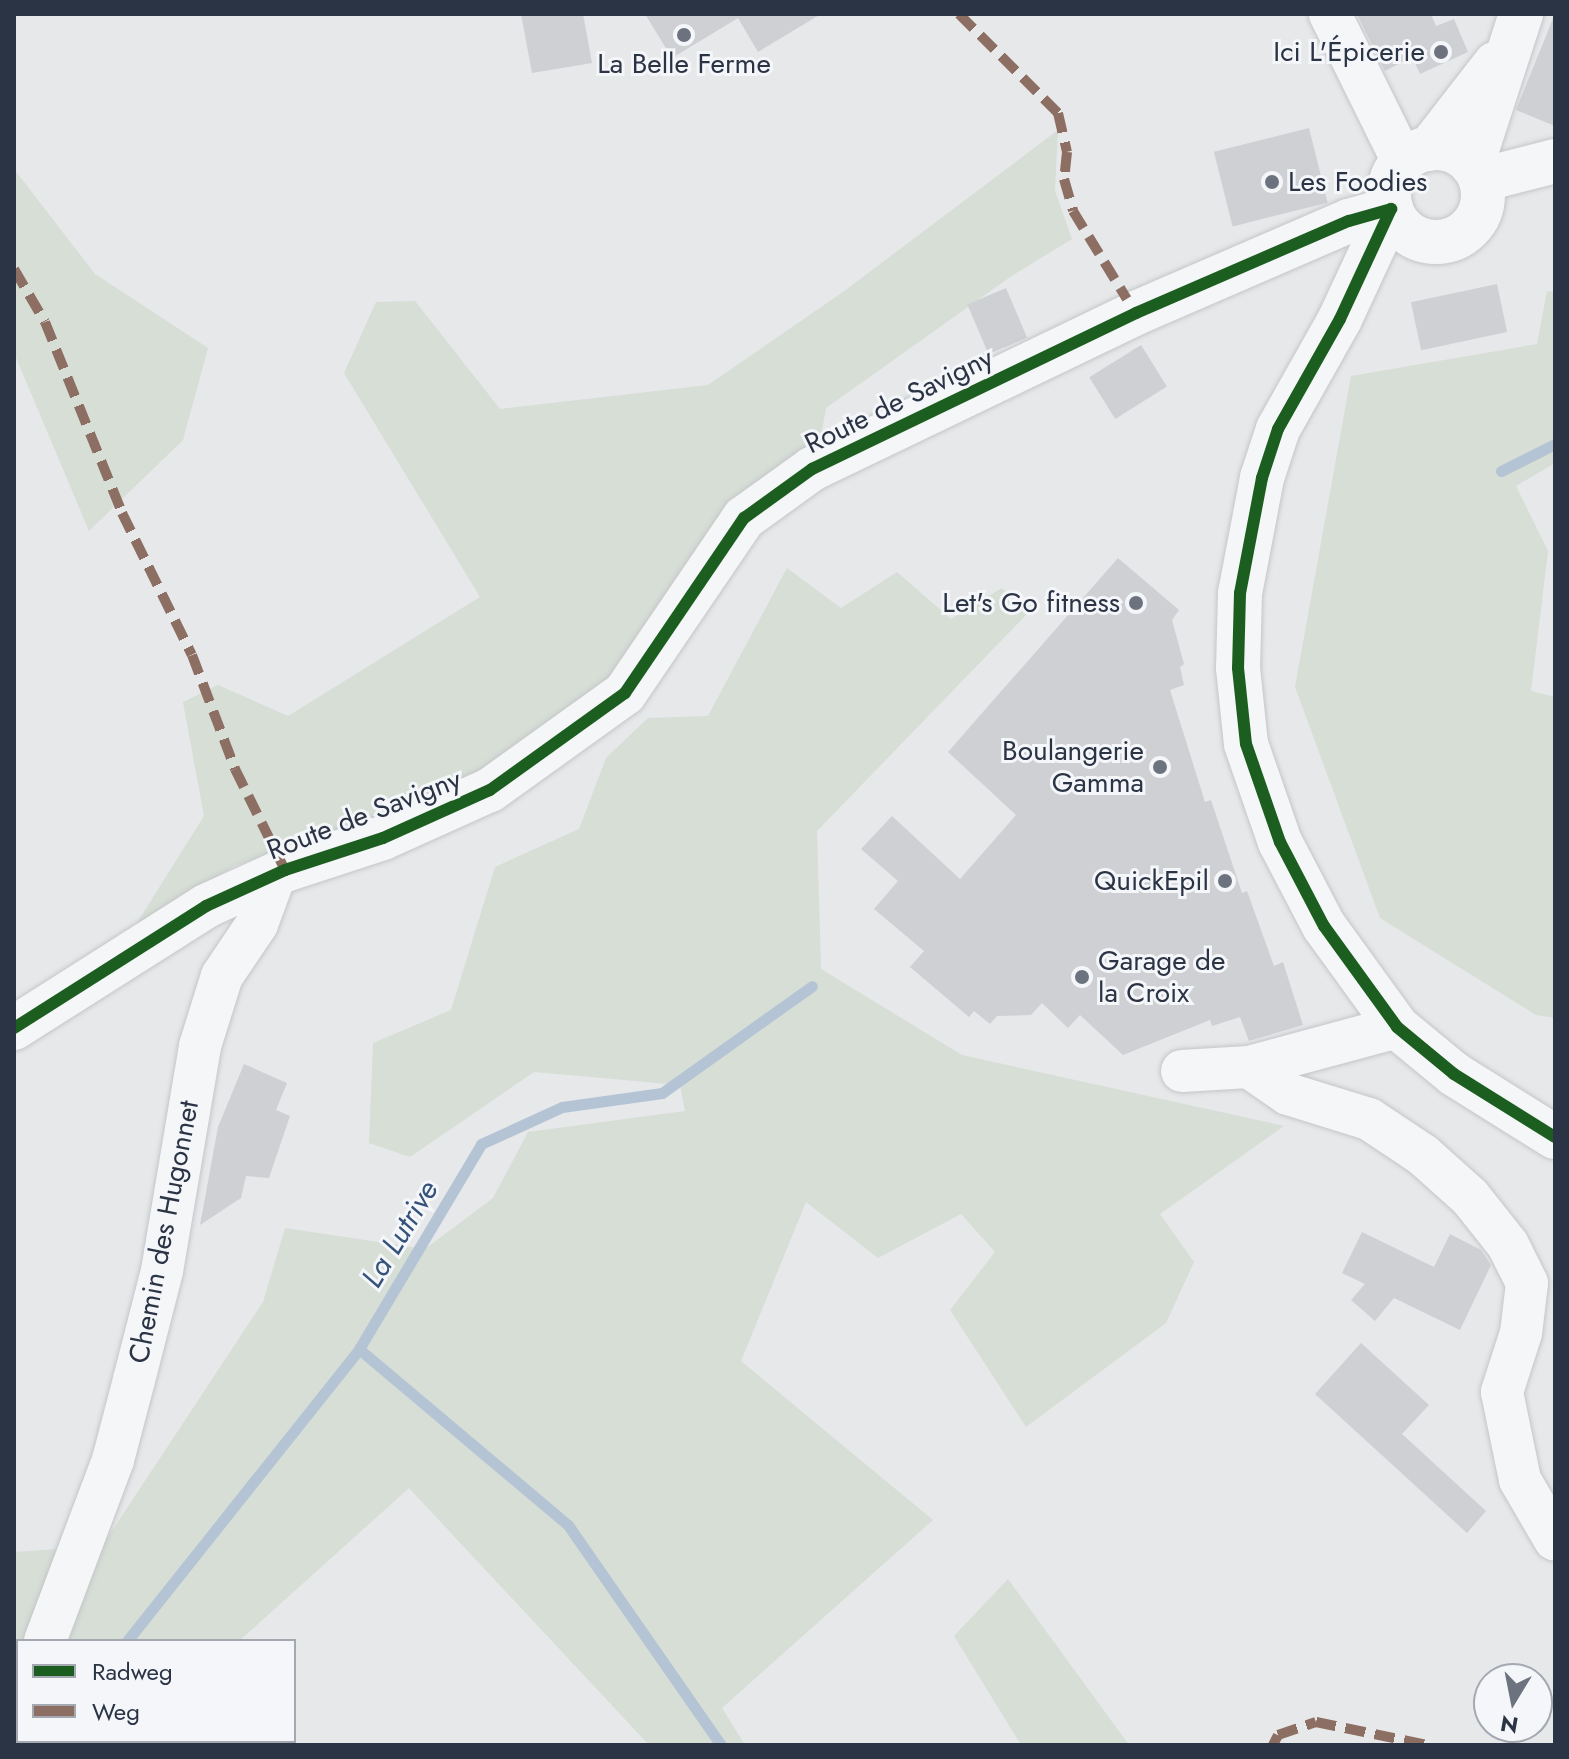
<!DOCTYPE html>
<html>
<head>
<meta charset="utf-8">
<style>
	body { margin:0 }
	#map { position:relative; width:1569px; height:1759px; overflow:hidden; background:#e6e8ea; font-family:Jost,sans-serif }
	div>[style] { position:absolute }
	.green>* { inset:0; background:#d6ded6 }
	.stream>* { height:11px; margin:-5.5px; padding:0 5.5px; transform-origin:5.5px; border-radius:5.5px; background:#b4c4d5 }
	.building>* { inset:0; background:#ced0d3; transform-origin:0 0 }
	.roads { filter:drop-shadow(0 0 2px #c4c6c8) drop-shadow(0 0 2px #c4c6c8) }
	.minor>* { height:42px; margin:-21px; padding:0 21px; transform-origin:21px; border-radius:21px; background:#f5f6f7 }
	.tertiary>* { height:44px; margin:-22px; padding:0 22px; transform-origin:22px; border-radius:22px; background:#f5f6f7 }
	.tertiary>.ring { margin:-22px; padding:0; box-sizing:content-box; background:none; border:44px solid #f5f6f7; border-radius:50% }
	.quiet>* { height:10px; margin-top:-5px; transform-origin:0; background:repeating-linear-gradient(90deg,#8d6e63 0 20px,transparent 0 30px) }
	.cycleway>* { height:12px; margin:-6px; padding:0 6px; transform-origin:6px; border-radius:6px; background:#1b5e20 }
	.dots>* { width:22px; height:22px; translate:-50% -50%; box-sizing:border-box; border:4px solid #f4f6f9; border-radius:50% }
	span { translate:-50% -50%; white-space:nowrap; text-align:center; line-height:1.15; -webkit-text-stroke:6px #f4f6f9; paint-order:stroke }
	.poi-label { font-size:28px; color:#2b3445 }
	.right { translate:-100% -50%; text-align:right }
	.left { translate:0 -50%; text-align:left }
	.street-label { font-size:28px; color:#2b3445 }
	.water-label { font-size:30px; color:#34527a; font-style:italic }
	.frame { position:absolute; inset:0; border:16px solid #2b3445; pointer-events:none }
	.legend { position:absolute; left:16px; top:1639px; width:280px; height:104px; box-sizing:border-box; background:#f4f6f9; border:2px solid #a4a8b1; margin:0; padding:10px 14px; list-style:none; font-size:24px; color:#2b3445 }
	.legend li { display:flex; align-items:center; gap:16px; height:40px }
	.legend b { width:40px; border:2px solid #a4a8b1 }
	.north { position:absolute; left:1473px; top:1663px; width:80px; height:80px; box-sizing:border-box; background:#f4f6f9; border:2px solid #a4a8b1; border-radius:50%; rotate:190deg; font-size:22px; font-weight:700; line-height:32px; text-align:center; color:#2b3445 }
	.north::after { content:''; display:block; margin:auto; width:28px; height:36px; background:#6c737f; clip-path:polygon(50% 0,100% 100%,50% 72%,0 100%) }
</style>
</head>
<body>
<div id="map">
	<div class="green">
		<i style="clip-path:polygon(1058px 130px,1055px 191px,1072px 239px,1013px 275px,826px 408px,821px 436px,730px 500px,610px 687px,452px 791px,234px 866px,135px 926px,204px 816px,183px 702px,218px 685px,288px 716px,480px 597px,344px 373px,376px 302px,415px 301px,500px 409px,708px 385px,843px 292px)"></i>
		<i style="clip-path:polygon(14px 169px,95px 274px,208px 348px,183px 440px,89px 531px,14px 353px)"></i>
		<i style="clip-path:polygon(1547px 291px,1555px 292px,1555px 463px,1516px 486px,1548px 551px,1531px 691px,1555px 697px,1555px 1018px,1536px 1015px,1380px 918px,1295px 687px,1351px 376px,1537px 344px)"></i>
		<i style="clip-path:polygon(787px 568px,841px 608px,897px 572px,951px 619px,1002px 588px,1028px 613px,817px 831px,821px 969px,962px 1055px,1284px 1126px,1160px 1214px,1194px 1262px,1166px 1323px,1026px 1427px,950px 1310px,995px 1252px,961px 1214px,878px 1258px,806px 1202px,741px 1361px,933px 1520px,722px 1708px,745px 1745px,649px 1745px,409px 1488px,239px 1641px,18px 1641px,18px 1741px,146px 1741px,14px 1745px,14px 1552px,102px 1546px,263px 1302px,285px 1228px,425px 1249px,493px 1198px,528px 1132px,685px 1111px,680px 1085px,534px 1072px,410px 1157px,369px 1143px,373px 1043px,451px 1010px,495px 867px,579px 829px,606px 758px,648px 718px,708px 716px)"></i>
		<i style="clip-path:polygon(1008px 1579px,1129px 1745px,1021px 1745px,954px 1636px)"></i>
	</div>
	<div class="stream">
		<i style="left:1501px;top:471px;width:60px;rotate:-26.6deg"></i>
		<i style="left:359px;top:1349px;width:273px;rotate:40.1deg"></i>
		<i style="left:568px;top:1525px;width:268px;rotate:55.2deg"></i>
		<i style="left:127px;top:1641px;width:373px;rotate:-51.5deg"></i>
		<i style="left:359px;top:1349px;width:239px;rotate:-59.2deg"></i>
		<i style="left:481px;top:1144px;width:89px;rotate:-24.6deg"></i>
		<i style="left:562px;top:1107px;width:101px;rotate:-8deg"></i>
		<i style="left:662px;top:1093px;width:184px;rotate:-35.5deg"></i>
	</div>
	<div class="building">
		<i style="clip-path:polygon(521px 14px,583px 14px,592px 63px,532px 73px)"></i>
		<i style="clip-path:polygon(645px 14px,821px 14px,758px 52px,738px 18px,672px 58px)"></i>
		<i style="clip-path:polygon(1357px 14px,1431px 14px,1436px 26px,1454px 19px,1468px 52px,1420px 74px,1412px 57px,1385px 71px)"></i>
		<i style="clip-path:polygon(1554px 16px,1555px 16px,1555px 126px,1516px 110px)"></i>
		<i style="left:1309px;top:128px;width:77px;height:98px;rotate:76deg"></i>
		<i style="left:1497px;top:284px;width:49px;height:88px;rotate:78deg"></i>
		<i style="left:1006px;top:288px;width:54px;height:42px;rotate:67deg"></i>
		<i style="left:1141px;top:345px;width:49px;height:61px;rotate:58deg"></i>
		<i style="clip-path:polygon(1118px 558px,1179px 610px,1172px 620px,1184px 664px,1180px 667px,1184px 685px,1170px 690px,1205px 802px,1211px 800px,1242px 893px,1247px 891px,1274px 966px,1283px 962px,1303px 1025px,1249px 1041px,1240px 1017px,1212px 1026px,1210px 1020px,1123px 1055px,1080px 1015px,1068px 1028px,1042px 1003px,1031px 1015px,997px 1016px,990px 1024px,974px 1011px,969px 1017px,910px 967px,924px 951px,874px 909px,898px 881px,861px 849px,892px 816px,960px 879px,1016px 815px,948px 752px)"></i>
		<i style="clip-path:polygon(244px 1064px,287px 1083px,276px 1110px,290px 1116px,269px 1178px,246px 1176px,241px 1198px,200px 1225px,218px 1127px)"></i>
		<i style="clip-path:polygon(1362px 1232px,1434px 1267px,1450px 1234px,1481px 1250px,1491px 1265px,1460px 1330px,1394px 1298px,1375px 1321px,1351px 1300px,1365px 1284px,1342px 1273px)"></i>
		<i style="clip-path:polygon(1361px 1343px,1429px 1405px,1402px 1434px,1486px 1511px,1467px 1533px,1315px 1394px)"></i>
	</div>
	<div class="roads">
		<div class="minor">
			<i style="left:1330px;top:14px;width:165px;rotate:63.7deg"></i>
			<i style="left:1249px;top:1067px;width:47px;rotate:34.7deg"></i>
			<i style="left:1288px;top:1094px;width:85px;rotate:17.2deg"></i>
			<i style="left:1369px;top:1119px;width:65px;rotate:33.7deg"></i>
			<i style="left:1423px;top:1155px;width:63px;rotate:41.8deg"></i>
			<i style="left:1470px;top:1197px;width:61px;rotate:51.6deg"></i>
			<i style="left:1508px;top:1245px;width:42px;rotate:63.4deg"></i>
			<i style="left:1527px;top:1283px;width:50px;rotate:96.8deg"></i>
			<i style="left:1521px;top:1333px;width:62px;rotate:107.9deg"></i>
			<i style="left:1502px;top:1392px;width:90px;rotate:78.4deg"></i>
			<i style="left:1520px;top:1480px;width:69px;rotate:59.7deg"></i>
			<i style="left:1182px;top:1071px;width:67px;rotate:-3.4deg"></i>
			<i style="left:1249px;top:1067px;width:153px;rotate:-15.1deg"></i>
			<i style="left:45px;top:1641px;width:193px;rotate:-69.4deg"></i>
			<i style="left:113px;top:1460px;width:83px;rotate:-75.3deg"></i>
			<i style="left:134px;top:1380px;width:113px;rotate:-75.6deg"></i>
			<i style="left:162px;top:1271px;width:228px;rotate:-80.4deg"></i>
			<i style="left:200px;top:1046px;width:73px;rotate:-72.6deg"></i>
			<i style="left:222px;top:976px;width:63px;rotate:-56.1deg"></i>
			<i style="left:257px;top:924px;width:52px;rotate:-69.8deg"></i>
			<i style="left:24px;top:1745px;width:4px;rotate:-90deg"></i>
		</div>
		<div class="tertiary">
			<i class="ring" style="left:1389px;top:148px;width:50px;height:50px"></i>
			<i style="left:1429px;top:149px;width:108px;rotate:-52.2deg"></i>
			<i style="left:1472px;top:165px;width:159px;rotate:-72deg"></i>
			<i style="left:1481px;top:180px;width:76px;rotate:-14.4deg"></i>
			<i style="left:1391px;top:209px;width:121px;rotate:114.9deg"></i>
			<i style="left:1340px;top:319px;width:126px;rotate:119.4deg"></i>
			<i style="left:1278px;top:429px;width:52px;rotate:108.1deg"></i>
			<i style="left:1262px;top:478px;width:117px;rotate:100.8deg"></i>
			<i style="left:1240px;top:593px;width:75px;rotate:91.5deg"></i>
			<i style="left:1238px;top:668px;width:76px;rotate:84deg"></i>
			<i style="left:1246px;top:744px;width:104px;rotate:70.9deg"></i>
			<i style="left:1280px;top:842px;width:95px;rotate:62.4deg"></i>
			<i style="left:1324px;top:926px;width:125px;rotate:54.1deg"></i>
			<i style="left:1397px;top:1027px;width:74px;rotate:39.5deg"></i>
			<i style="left:1454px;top:1074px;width:119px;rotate:32deg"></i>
			<i style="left:14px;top:1028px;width:227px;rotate:-32.4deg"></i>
			<i style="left:206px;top:906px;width:87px;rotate:-24.5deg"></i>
			<i style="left:285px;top:870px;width:103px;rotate:-18.1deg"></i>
			<i style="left:383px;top:838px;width:117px;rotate:-24.2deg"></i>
			<i style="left:490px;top:790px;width:166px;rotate:-35.7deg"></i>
			<i style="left:625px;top:693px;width:212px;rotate:-55.8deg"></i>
			<i style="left:744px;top:518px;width:84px;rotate:-35.8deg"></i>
			<i style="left:812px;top:469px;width:360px;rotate:-25.7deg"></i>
			<i style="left:1136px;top:313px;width:232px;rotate:-23.4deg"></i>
			<i style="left:1349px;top:221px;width:44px;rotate:-15.9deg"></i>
		</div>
	</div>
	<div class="quiet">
		<i style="left:959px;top:14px;width:140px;rotate:45deg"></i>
		<i style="left:1058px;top:113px;width:40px;rotate:77deg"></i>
		<i style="left:1067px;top:152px;width:27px;rotate:96deg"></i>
		<i style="left:1064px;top:179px;width:33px;rotate:74deg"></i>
		<i style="left:1073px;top:211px;width:103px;rotate:58.5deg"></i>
		<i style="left:14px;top:269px;width:61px;rotate:59.7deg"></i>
		<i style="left:45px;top:322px;width:206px;rotate:68deg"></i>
		<i style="left:122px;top:513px;width:158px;rotate:63.8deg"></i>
		<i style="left:192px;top:655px;width:122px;rotate:69.3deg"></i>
		<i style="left:235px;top:769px;width:113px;rotate:63.7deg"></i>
		<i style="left:1273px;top:1745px;width:11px;rotate:-63deg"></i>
		<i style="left:1278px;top:1735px;width:40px;rotate:-18.9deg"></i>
		<i style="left:1316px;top:1722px;width:113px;rotate:11.7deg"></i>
	</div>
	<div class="cycleway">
		<i style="left:1391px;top:209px;width:121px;rotate:114.9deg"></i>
		<i style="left:1340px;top:319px;width:126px;rotate:119.4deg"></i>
		<i style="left:1278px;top:429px;width:52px;rotate:108.1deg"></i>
		<i style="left:1262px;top:478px;width:117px;rotate:100.8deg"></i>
		<i style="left:1240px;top:593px;width:75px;rotate:91.5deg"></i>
		<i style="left:1238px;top:668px;width:76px;rotate:84deg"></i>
		<i style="left:1246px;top:744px;width:104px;rotate:70.9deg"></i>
		<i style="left:1280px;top:842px;width:95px;rotate:62.4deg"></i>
		<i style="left:1324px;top:926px;width:125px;rotate:54.1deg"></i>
		<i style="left:1397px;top:1027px;width:74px;rotate:39.5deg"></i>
		<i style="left:1454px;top:1074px;width:119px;rotate:32deg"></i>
		<i style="left:14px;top:1028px;width:227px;rotate:-32.4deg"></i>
		<i style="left:206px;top:906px;width:87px;rotate:-24.5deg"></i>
		<i style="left:285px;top:870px;width:103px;rotate:-18.1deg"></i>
		<i style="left:383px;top:838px;width:117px;rotate:-24.2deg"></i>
		<i style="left:490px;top:790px;width:166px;rotate:-35.7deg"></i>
		<i style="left:625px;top:693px;width:212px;rotate:-55.8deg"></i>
		<i style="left:744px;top:518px;width:84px;rotate:-35.8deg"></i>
		<i style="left:812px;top:469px;width:360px;rotate:-25.7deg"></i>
		<i style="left:1136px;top:313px;width:232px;rotate:-23.4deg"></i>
		<i style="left:1349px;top:221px;width:44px;rotate:-15.9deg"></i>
	</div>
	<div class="dots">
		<i style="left:684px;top:35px;background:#6c737f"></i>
		<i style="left:1441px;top:52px;background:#6c737f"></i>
		<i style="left:1272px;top:182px;background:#6c737f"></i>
		<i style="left:1136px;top:603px;background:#6c737f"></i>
		<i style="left:1160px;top:767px;background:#6c737f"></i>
		<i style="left:1225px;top:881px;background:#6c737f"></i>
		<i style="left:1082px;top:977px;background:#6c737f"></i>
	</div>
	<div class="poi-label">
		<span class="right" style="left:1425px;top:52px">Ici L'Épicerie</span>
		<span style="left:684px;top:64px">La Belle Ferme</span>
		<span class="left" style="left:1288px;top:182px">Les Foodies</span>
		<span class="right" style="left:1120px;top:603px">Let's Go fitness</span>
		<span class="right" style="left:1144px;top:767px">Boulangerie<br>Gamma</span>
		<span class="right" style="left:1209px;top:881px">QuickEpil</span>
		<span class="left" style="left:1098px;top:977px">Garage de<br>la Croix</span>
	</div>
	<div class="street-label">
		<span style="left:899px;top:401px;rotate:-26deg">Route de Savigny</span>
		<span style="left:364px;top:815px;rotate:-21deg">Route de Savigny</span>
		<span style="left:164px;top:1232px;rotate:-79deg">Chemin des Hugonnet</span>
	</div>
	<div class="water-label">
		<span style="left:400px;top:1234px;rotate:-59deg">La Lutrive</span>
	</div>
	<div class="frame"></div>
	<ul class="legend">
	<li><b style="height:10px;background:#1b5e20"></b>Radweg</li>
	<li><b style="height:10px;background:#8d6e63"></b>Weg</li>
	</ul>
	<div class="north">N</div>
</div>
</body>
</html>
